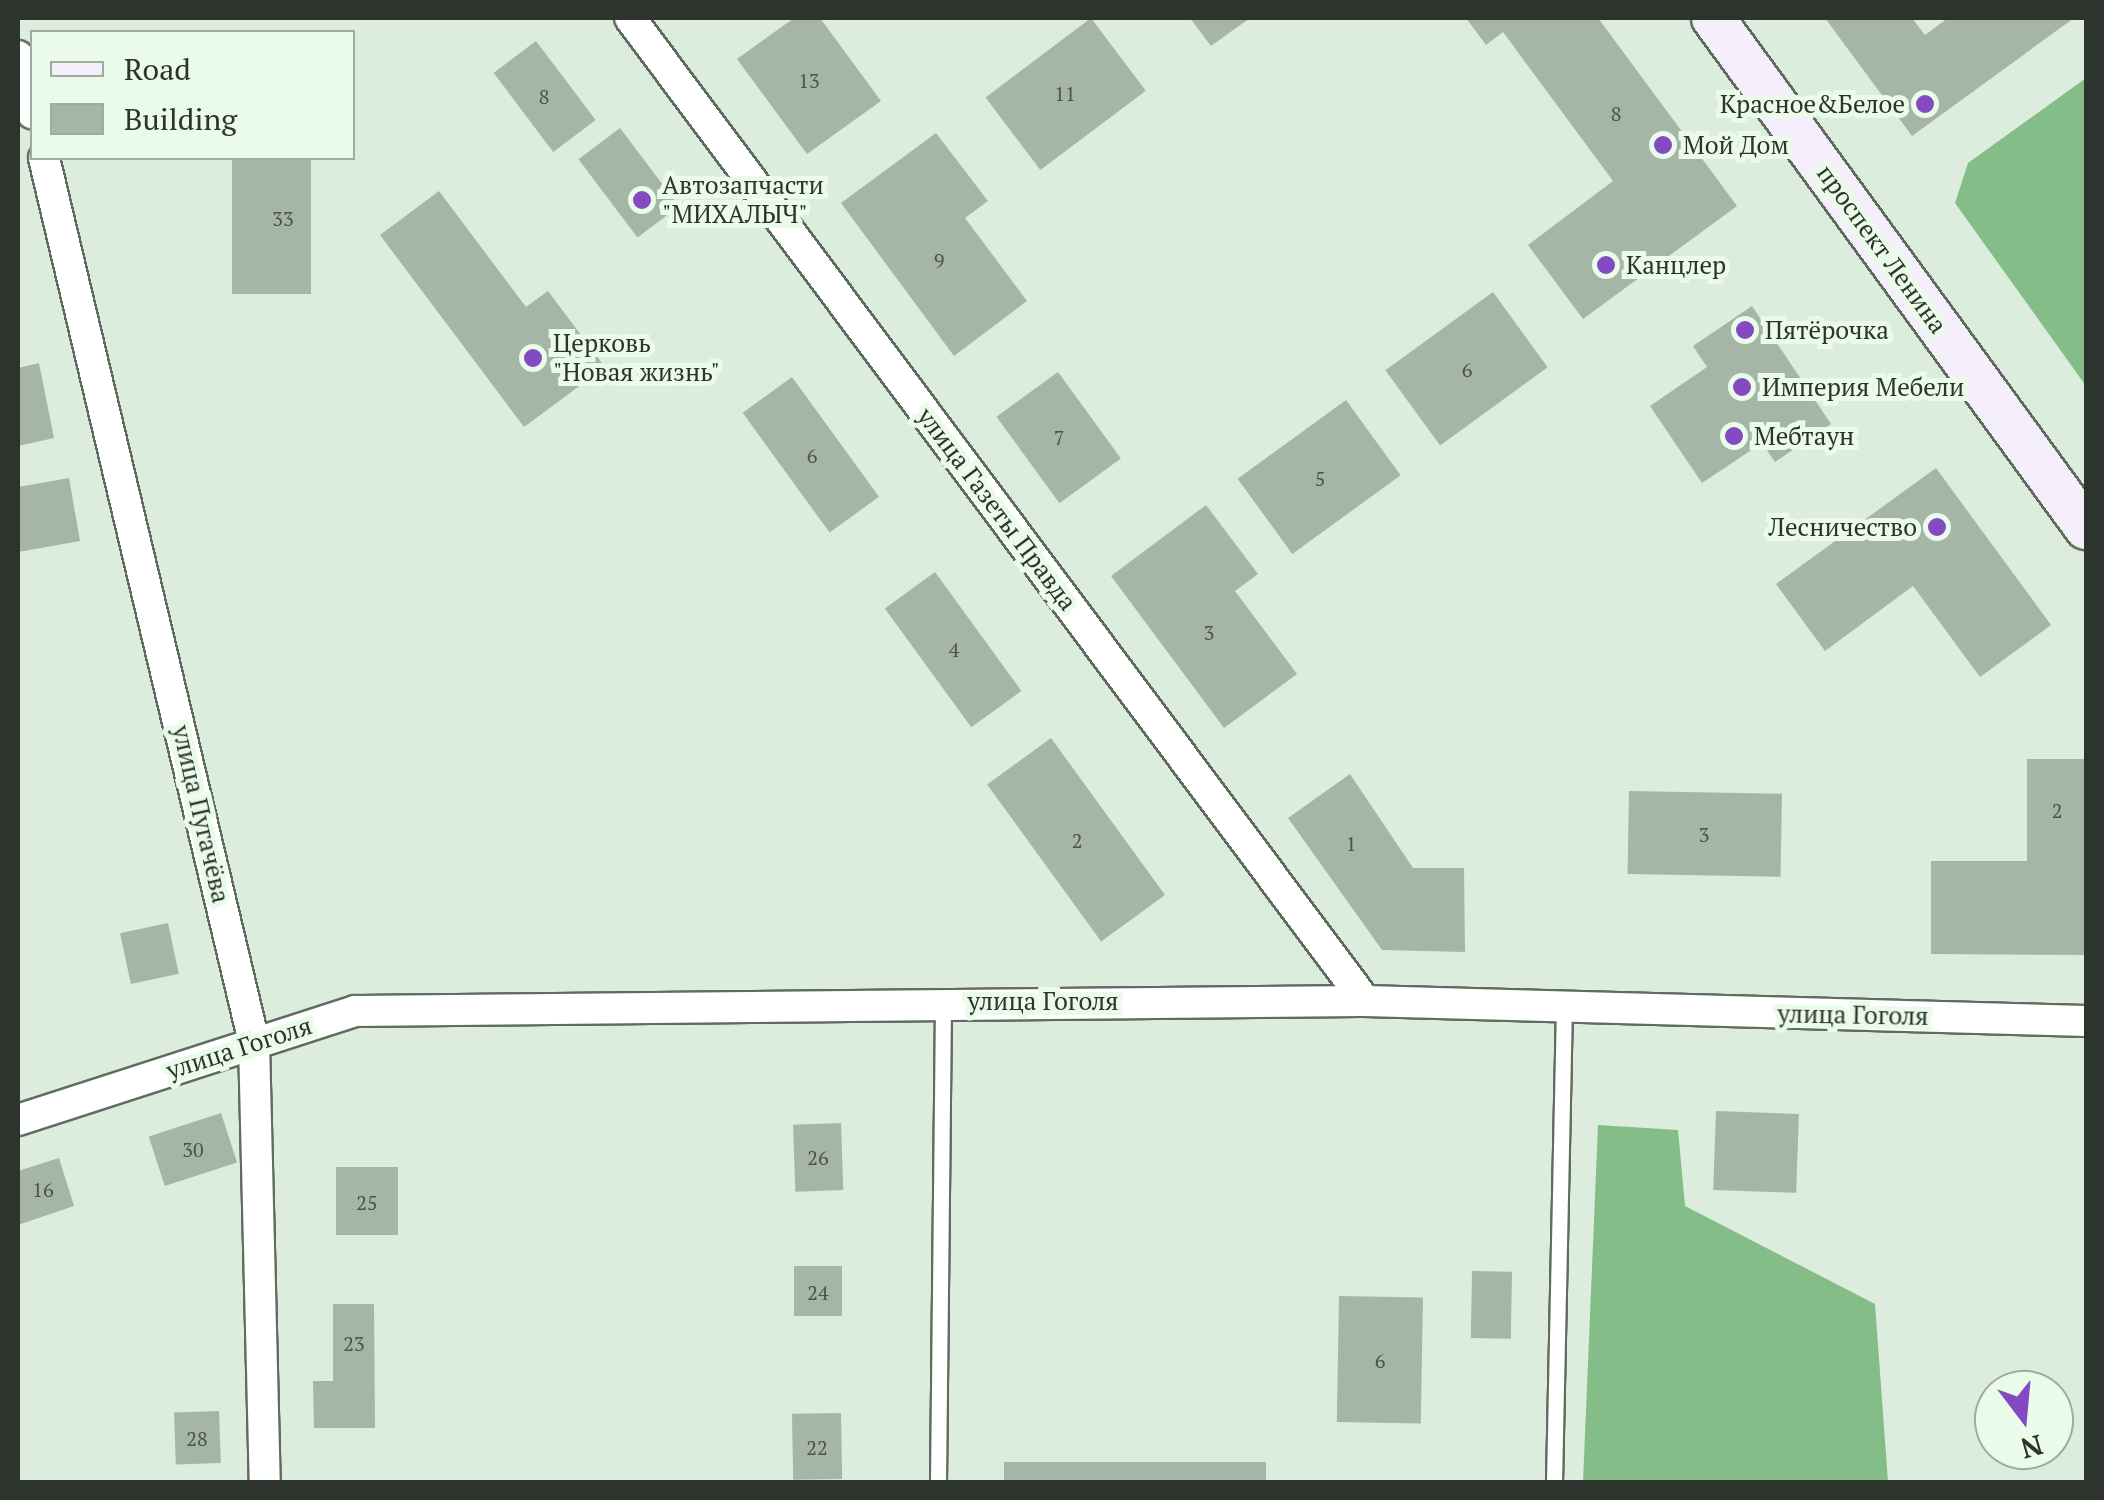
<!DOCTYPE html>
<html>
<head>
<meta charset="utf-8">
<style>
	body { margin:0 }
	#map { position:relative; width:2104px; height:1500px; overflow:hidden; background:#ddeddd; font-family:"PT Serif",serif }
	div>[style] { position:absolute }
	.forest>* { inset:0; background:#84bd87 }
	.building>* { inset:0; background:#a6b6a6; transform-origin:0 0 }
	.roads { filter:drop-shadow(2px 0 #5f6d5f) drop-shadow(-2px 0 #5f6d5f) drop-shadow(0 2px #5f6d5f) drop-shadow(0 -2px #5f6d5f) }
	.service>* { height:15px; margin:-7.5px; padding:0 7.5px; transform-origin:7.5px; border-radius:7.5px; background:#fff }
	.minor>* { height:30px; margin:-15px; padding:0 15px; transform-origin:15px; border-radius:15px; background:#fff }
	.secondary>* { height:42px; margin:-21px; padding:0 21px; transform-origin:21px; border-radius:21px; background:#f4effb }
	.dots>* { width:28px; height:28px; translate:-50% -50%; box-sizing:border-box; border:5px solid #eafbea; border-radius:50% }
	span { translate:-50% -50%; white-space:nowrap; text-align:center; line-height:1.15; -webkit-text-stroke:10px #eafbea; paint-order:stroke }
	.number-label { font-size:20px; color:#4b544b }
	.number-label span { -webkit-text-stroke-width:0 }
	.poi-label { font-size:25px; color:#2d332d }
	.right { translate:-100% -50%; text-align:right }
	.left { translate:0 -50%; text-align:left }
	.street-label { font-size:25px; color:#2d332d }
	.frame { position:absolute; inset:0; border:20px solid #2d332d; pointer-events:none }
	.legend { position:absolute; left:30px; top:30px; width:325px; height:130px; box-sizing:border-box; background:#eafbea; border:2px solid #9eab9e; margin:0; padding:12px 18px; list-style:none; font-size:30px; color:#2d332d }
	.legend li { display:flex; align-items:center; gap:20px; height:50px }
	.legend b { width:50px; border:2px solid #9eab9e }
	.north { position:absolute; left:1974px; top:1370px; width:100px; height:100px; box-sizing:border-box; background:#eafbea; border:2px solid #9eab9e; border-radius:50%; rotate:164deg; font-size:28px; font-weight:700; line-height:40px; text-align:center; color:#2d332d }
	.north::after { content:''; display:block; margin:auto; width:35px; height:45px; background:#834ac1; clip-path:polygon(50% 0,100% 100%,50% 72%,0 100%) }
</style>
</head>
<body>
<div id="map">
	<div class="forest">
		<div style="clip-path:polygon(2086px 78px,2086px 386px,1955px 203px,1968px 163px)"></div>
		<div style="clip-path:polygon(1598px 1125px,1678px 1130px,1685px 1206px,1875px 1304px,1888px 1482px,1583px 1482px)"></div>
	</div>
	<div class="building">
		<div style="clip-path:polygon(794px 18px,820px 18px,881px 101px,807px 154px,737px 59px)"></div>
		<div style="left:1091px;top:18px;width:91px;height:132px;rotate:53deg"></div>
		<div style="clip-path:polygon(1190px 18px,1250px 18px,1211px 46px)"></div>
		<div style="clip-path:polygon(1466px 18px,1598px 18px,1737px 206px,1583px 319px,1528px 245px,1613px 181px,1503px 32px,1486px 45px)"></div>
		<div style="clip-path:polygon(1825px 18px,1912px 18px,1925px 35px,1948px 18px,2074px 18px,1912px 136px)"></div>
		<div style="left:536px;top:41px;width:99px;height:53px;rotate:53deg"></div>
		<div style="left:620px;top:128px;width:98px;height:52px;rotate:53deg"></div>
		<div style="clip-path:polygon(936px 133px,988px 201px,965px 218px,1027px 301px,954px 356px,841px 203px)"></div>
		<div style="left:232px;top:158px;width:79px;height:136px"></div>
		<div style="clip-path:polygon(439px 191px,526px 307px,548px 291px,605px 367px,524px 427px,380px 235px)"></div>
		<div style="left:1493px;top:292px;width:93px;height:133px;rotate:54deg"></div>
		<div style="clip-path:polygon(1752px 306px,1831px 424px,1775px 462px,1762px 443px,1702px 483px,1650px 406px,1707px 367px,1693px 346px)"></div>
		<div style="clip-path:polygon(39px 363px,54px 438px,18px 446px,18px 368px)"></div>
		<div style="left:1058px;top:372px;width:107px;height:76px;rotate:54deg"></div>
		<div style="left:792px;top:377px;width:148px;height:61px;rotate:54deg"></div>
		<div style="left:1346px;top:400px;width:93px;height:134px;rotate:54deg"></div>
		<div style="clip-path:polygon(1936px 468px,2051px 625px,1980px 677px,1913px 586px,1825px 651px,1776px 584px)"></div>
		<div style="clip-path:polygon(69px 478px,80px 541px,18px 552px,18px 487px)"></div>
		<div style="clip-path:polygon(1206px 505px,1258px 574px,1235px 591px,1297px 674px,1224px 728px,1111px 576px)"></div>
		<div style="left:935px;top:572px;width:147px;height:62px;rotate:54deg"></div>
		<div style="left:1051px;top:738px;width:194px;height:79px;rotate:54deg"></div>
		<div style="clip-path:polygon(2027px 759px,2086px 759px,2086px 955px,1931px 954px,1931px 861px,2027px 861px)"></div>
		<div style="clip-path:polygon(1350px 774px,1413px 868px,1464px 868px,1465px 952px,1382px 950px,1288px 818px)"></div>
		<div style="left:1629px;top:791px;width:153px;height:83px;rotate:1deg"></div>
		<div style="left:168px;top:923px;width:52px;height:49px;rotate:78deg"></div>
		<div style="left:1716px;top:1111px;width:83px;height:79px;rotate:2deg"></div>
		<div style="left:221px;top:1113px;width:52px;height:76px;rotate:72deg"></div>
		<div style="left:841px;top:1123px;width:67px;height:48px;rotate:88deg"></div>
		<div style="clip-path:polygon(59px 1158px,74px 1206px,18px 1225px,18px 1171px)"></div>
		<div style="left:398px;top:1167px;width:68px;height:62px;rotate:90deg"></div>
		<div style="left:842px;top:1266px;width:50px;height:48px;rotate:90deg"></div>
		<div style="left:1472px;top:1271px;width:40px;height:67px;rotate:1deg"></div>
		<div style="left:1339px;top:1296px;width:84px;height:126px;rotate:1deg"></div>
		<div style="clip-path:polygon(333px 1304px,374px 1304px,375px 1428px,314px 1428px,313px 1381px,333px 1381px)"></div>
		<div style="left:219px;top:1411px;width:52px;height:45px;rotate:88deg"></div>
		<div style="left:841px;top:1413px;width:66px;height:49px;rotate:89deg"></div>
		<div style="left:1004px;top:1462px;width:262px;height:20px"></div>
	</div>
	<div class="roads">
		<div class="service">
			<div style="left:938px;top:1482px;width:480px;rotate:-89.4deg"></div>
			<div style="left:1554px;top:1482px;width:474px;rotate:-88.8deg"></div>
		</div>
		<div class="minor">
			<div style="left:630px;top:18px;width:1227px;rotate:53.21deg"></div>
			<div style="left:18px;top:56px;width:59px;rotate:76.2deg"></div>
			<div style="left:44px;top:158px;width:909px;rotate:76.64deg"></div>
			<div style="left:254px;top:1042px;width:440px;rotate:88.6deg"></div>
			<div style="left:18px;top:1120px;width:354px;rotate:-17.9deg"></div>
			<div style="left:355px;top:1011px;width:1010px;rotate:-0.57deg"></div>
			<div style="left:1365px;top:1001px;width:721px;rotate:1.59deg"></div>
		</div>
		<div class="secondary">
			<div style="left:1713px;top:18px;width:632px;rotate:53.82deg"></div>
		</div>
	</div>
	<div class="dots">
		<div style="left:1925px;top:104px;background:#834ac1"></div>
		<div style="left:1663px;top:145px;background:#834ac1"></div>
		<div style="left:642px;top:200px;background:#834ac1"></div>
		<div style="left:1606px;top:265px;background:#834ac1"></div>
		<div style="left:1745px;top:330px;background:#834ac1"></div>
		<div style="left:533px;top:358px;background:#834ac1"></div>
		<div style="left:1742px;top:387px;background:#834ac1"></div>
		<div style="left:1734px;top:436px;background:#834ac1"></div>
		<div style="left:1937px;top:527px;background:#834ac1"></div>
	</div>
	<div class="number-label">
		<span style="left:809px;top:80px">13</span>
		<span style="left:1065px;top:93px">11</span>
		<span style="left:544px;top:96px">8</span>
		<span style="left:1616px;top:113px">8</span>
		<span style="left:283px;top:218px">33</span>
		<span style="left:939px;top:260px">9</span>
		<span style="left:1467px;top:369px">6</span>
		<span style="left:1059px;top:437px">7</span>
		<span style="left:812px;top:455px">6</span>
		<span style="left:1320px;top:478px">5</span>
		<span style="left:1209px;top:632px">3</span>
		<span style="left:954px;top:649px">4</span>
		<span style="left:2057px;top:810px">2</span>
		<span style="left:1704px;top:834px">3</span>
		<span style="left:1077px;top:840px">2</span>
		<span style="left:1351px;top:843px">1</span>
		<span style="left:193px;top:1149px">30</span>
		<span style="left:818px;top:1157px">26</span>
		<span style="left:43px;top:1189px">16</span>
		<span style="left:367px;top:1202px">25</span>
		<span style="left:818px;top:1292px">24</span>
		<span style="left:354px;top:1343px">23</span>
		<span style="left:1380px;top:1360px">6</span>
		<span style="left:197px;top:1438px">28</span>
		<span style="left:817px;top:1447px">22</span>
	</div>
	<div class="poi-label">
		<span class="right" style="left:1905px;top:104px">Красное&amp;Белое</span>
		<span class="left" style="left:1683px;top:145px">Мой Дом</span>
		<span class="left" style="left:662px;top:200px">Автозапчасти<br>"МИХАЛЫЧ"</span>
		<span class="left" style="left:1626px;top:265px">Канцлер</span>
		<span class="left" style="left:1765px;top:330px">Пятёрочка</span>
		<span class="left" style="left:553px;top:358px">Церковь<br>"Новая жизнь"</span>
		<span class="left" style="left:1762px;top:387px">Империя Мебели</span>
		<span class="left" style="left:1754px;top:436px">Мебтаун</span>
		<span class="right" style="left:1917px;top:527px">Лесничество</span>
	</div>
	<div class="street-label">
		<span style="left:1882px;top:249px;rotate:54deg">проспект Ленина</span>
		<span style="left:997px;top:509px;rotate:53deg">улица Газеты Правда</span>
		<span style="left:201px;top:814px;rotate:77deg">улица Пугачёва</span>
		<span style="left:1043px;top:1001px">улица Гоголя</span>
		<span style="left:1853px;top:1015px;rotate:1deg">улица Гоголя</span>
		<span style="left:239px;top:1048px;rotate:-18deg">улица Гоголя</span>
	</div>
	<div class="frame"></div>
	<ul class="legend">
	<li><b style="height:12px;background:#f4effb"></b>Road</li>
	<li><b style="height:28px;background:#a6b6a6"></b>Building</li>
	</ul>
	<div class="north">N</div>
</div>
</body>
</html>
